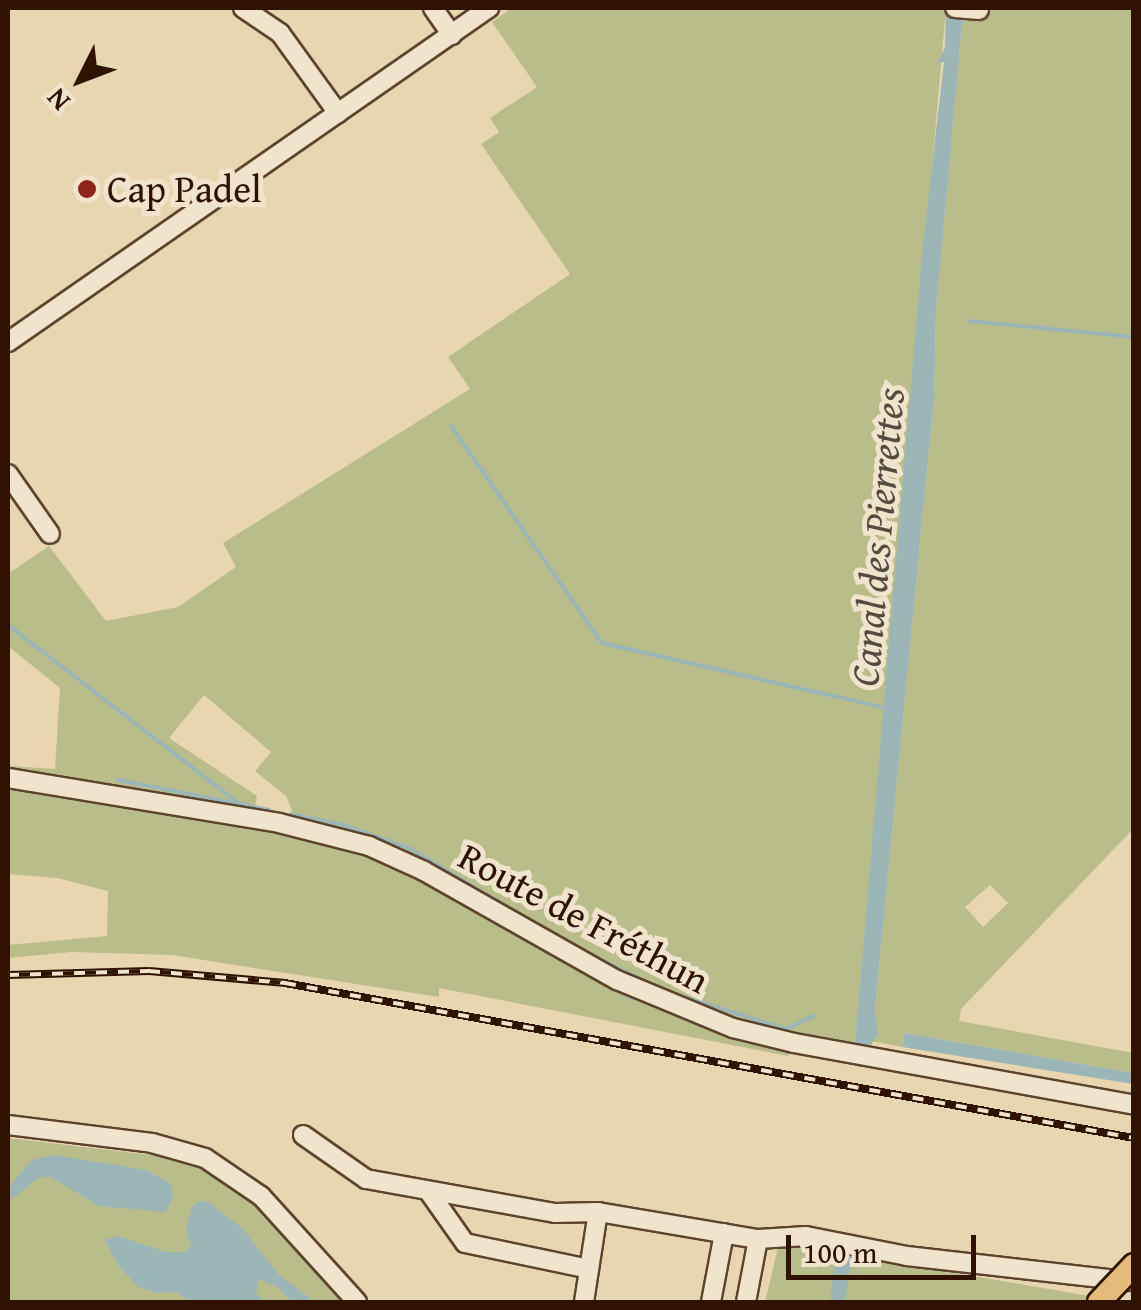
<!DOCTYPE html>
<html>
<head>
<meta charset="utf-8">
<style>
	body { margin:0 }
	#map { position:relative; width:1141px; height:1310px; overflow:hidden; background:#e8d6b1; font-family:"Gentium Book Plus",serif }
	div>[style] { position:absolute }
	.green>* { inset:0; background:#b9bd89 }
	.water>* { inset:0; background:#9cb6b8 }
	.stream>* { height:4px; margin:-2px; padding:0 2px; transform-origin:2px; border-radius:2px; background:#9cb6b8 }
	.roads { filter:drop-shadow(2px 0 #5d442c) drop-shadow(-2px 0 #5d442c) drop-shadow(0 2px #5d442c) drop-shadow(0 -2px #5d442c) }
	.minor>* { height:18px; margin:-9px; padding:0 9px; transform-origin:9px; border-radius:9px; background:#f0e4cc }
	.rail>* { height:8px; margin-top:-4px; transform-origin:0; background:repeating-linear-gradient(90deg,#f0e4cc 0 11px,#2f1300 0 22px); box-sizing:border-box; border-block:2px solid #2f1300 }
	.bridges { filter:drop-shadow(2px 0 #2f1300) drop-shadow(-2px 0 #2f1300) drop-shadow(0 2px #2f1300) drop-shadow(0 -2px #2f1300) }
	.major-bridge>* { height:22px; margin:-11px; padding:0 11px; transform-origin:11px; border-radius:11px; background:#e4bb78 }
	.dots>* { width:28px; height:28px; translate:-50% -50%; box-sizing:border-box; border:5px solid #f0e4cc; border-radius:50% }
	span { translate:-50% -50%; white-space:nowrap; text-align:center; line-height:1.15; -webkit-text-stroke:10px #f0e4cc; paint-order:stroke }
	.poi-label { font-size:38px; color:#2f1300 }
	.left { translate:0 -50%; text-align:left }
	.street-label { font-size:38px; color:#2f1300 }
	.water-label { font-size:40px; color:#554c40; font-style:italic }
	.frame { position:absolute; inset:0; border:10px solid #2f1300; pointer-events:none }
	.north { position:absolute; left:30px; top:30px; width:100px; height:100px; -webkit-text-stroke:8px #f0e4cc; paint-order:stroke; rotate:228deg; font-size:28px; font-weight:700; line-height:40px; text-align:center; color:#2f1300 }
	.north::after { content:''; display:block; margin:auto; width:35px; height:45px; background:#2f1300; clip-path:polygon(50% 0,100% 100%,50% 72%,0 100%) }
	.scale { position:absolute; left:786px; top:1235px; width:190px; height:45px; box-sizing:border-box; border:5px solid #2f1300; border-top:0; padding-left:12px; font-size:30px; line-height:35px; white-space:nowrap; color:#2f1300; -webkit-text-stroke:8px #f0e4cc; paint-order:stroke }
</style>
</head>
<body>
<div id="map">
	<div class="green">
		<div style="clip-path:polygon(evenodd,512px 8px,946px 8px,855px 1043px,793px 1038px,788px 1056px,439px 988px,439px 997px,172px 955px,72px 952px,8px 958px,8px 945px,107px 936px,108px 891px,57px 878px,8px 874px,8px 766px,55px 769px,60px 688px,8px 646px,8px 574px,49px 546px,106px 621px,178px 607px,236px 567px,223px 543px,470px 389px,448px 357px,570px 274px,481px 144px,499px 132px,490px 118px,537px 87px,492px 22px,512px 8px,204px 695px,271px 752px,255px 771px,286px 796px,296px 820px,254px 811px,257px 796px,169px 738px,204px 695px)"></div>
		<div style="clip-path:polygon(evenodd,967px 8px,1133px 8px,1133px 829px,961px 1009px,959px 1021px,1133px 1053px,1133px 1073px,905px 1033px,902px 1047px,872px 1041px,877px 1036px,875px 1009px,934px 398px,936px 312px,962px 25px,967px 8px,990px 885px,1008px 903px,983px 927px,965px 907px,990px 885px)"></div>
		<div style="clip-path:polygon(8px 1138px,185px 1159px,210px 1171px,262px 1211px,346px 1302px,8px 1302px)"></div>
		<div style="clip-path:polygon(779px 1243px,1090px 1296px,1085px 1302px,765px 1302px)"></div>
	</div>
	<div class="water">
		<div style="clip-path:polygon(946px 8px,967px 8px,967px 16px,962px 25px,936px 312px,934px 398px,875px 1009px,878px 1034px,871px 1045px,855px 1043px,923px 244px,944px 62px,937px 63px,945px 48px)"></div>
		<div style="clip-path:polygon(905px 1033px,1133px 1073px,1133px 1084px,902px 1047px)"></div>
		<div style="clip-path:polygon(54px 1155px,146px 1170px,171px 1184px,173px 1198px,165px 1212px,99px 1206px,50px 1177px,40px 1177px,8px 1202px,8px 1188px,32px 1160px)"></div>
		<div style="clip-path:polygon(207px 1201px,243px 1229px,279px 1275px,315px 1302px,291px 1302px,279px 1288px,259px 1279px,256px 1293px,265px 1302px,191px 1302px,176px 1292px,157px 1293px,138px 1287px,117px 1264px,105px 1240px,118px 1236px,166px 1252px,183px 1252px,191px 1247px,186px 1231px,191px 1209px,197px 1202px)"></div>
		<div style="clip-path:polygon(835px 1254px,852px 1255px,845px 1302px,830px 1302px)"></div>
	</div>
	<div class="stream">
		<div style="left:970px;top:321px;width:165px;rotate:5.6deg"></div>
		<div style="left:451px;top:426px;width:264px;rotate:55.2deg"></div>
		<div style="left:602px;top:643px;width:296px;rotate:12.9deg"></div>
		<div style="left:8px;top:625px;width:294px;rotate:37.7deg"></div>
		<div style="left:118px;top:780px;width:154px;rotate:11.2deg"></div>
		<div style="left:291px;top:814px;width:53px;rotate:11.9deg"></div>
		<div style="left:343px;top:825px;width:72px;rotate:19.4deg"></div>
		<div style="left:411px;top:849px;width:119px;rotate:31.3deg"></div>
		<div style="left:450px;top:896px;width:209px;rotate:29.3deg"></div>
		<div style="left:591px;top:955px;width:70px;rotate:26.2deg"></div>
		<div style="left:668px;top:992px;width:124px;rotate:17.4deg"></div>
		<div style="left:786px;top:1029px;width:31px;rotate:-25deg"></div>
	</div>
	<div class="roads">
		<div class="minor">
			<div style="left:243px;top:8px;width:45px;rotate:34deg"></div>
			<div style="left:280px;top:33px;width:99px;rotate:54.1deg"></div>
			<div style="left:433px;top:8px;width:33px;rotate:55deg"></div>
			<div style="left:955px;top:8px;width:24px;rotate:5deg"></div>
			<div style="left:8px;top:342px;width:586px;rotate:-34.78deg"></div>
			<div style="left:8px;top:474px;width:73px;rotate:55deg"></div>
			<div style="left:8px;top:778px;width:275px;rotate:9.4deg"></div>
			<div style="left:279px;top:823px;width:93px;rotate:14.3deg"></div>
			<div style="left:369px;top:846px;width:60px;rotate:24.4deg"></div>
			<div style="left:424px;top:871px;width:222px;rotate:29.5deg"></div>
			<div style="left:617px;top:980px;width:126px;rotate:22.5deg"></div>
			<div style="left:733px;top:1028px;width:63px;rotate:13.8deg"></div>
			<div style="left:794px;top:1043px;width:346px;rotate:10.3deg"></div>
			<div style="left:8px;top:1125px;width:145px;rotate:7.1deg"></div>
			<div style="left:152px;top:1143px;width:55px;rotate:15.8deg"></div>
			<div style="left:205px;top:1158px;width:68px;rotate:34.2deg"></div>
			<div style="left:261px;top:1196px;width:143px;rotate:47.8deg"></div>
			<div style="left:303px;top:1135px;width:77px;rotate:34.9deg"></div>
			<div style="left:366px;top:1179px;width:192px;rotate:10.2deg"></div>
			<div style="left:555px;top:1213px;width:43px;rotate:-1.3deg"></div>
			<div style="left:598px;top:1212px;width:162px;rotate:9.6deg"></div>
			<div style="left:429px;top:1192px;width:62px;rotate:54.8deg"></div>
			<div style="left:465px;top:1243px;width:127px;rotate:11.8deg"></div>
			<div style="left:584px;top:1302px;width:91px;rotate:-81.2deg"></div>
			<div style="left:711px;top:1302px;width:70px;rotate:-79.3deg"></div>
			<div style="left:746px;top:1302px;width:64px;rotate:-79.2deg"></div>
			<div style="left:758px;top:1239px;width:48px;rotate:-3.6deg"></div>
			<div style="left:806px;top:1236px;width:103px;rotate:11.2deg"></div>
			<div style="left:907px;top:1256px;width:222px;rotate:6.5deg"></div>
		</div>
	</div>
	<div class="rail">
		<div style="left:8px;top:975px;width:141px;rotate:-1.6deg"></div>
		<div style="left:149px;top:971px;width:137px;rotate:5deg"></div>
		<div style="left:285px;top:983px;width:863px;rotate:10.35deg"></div>
	</div>
	<div class="bridges">
		<div class="major-bridge">
			<div style="left:1099px;top:1302px;width:51px;rotate:-46.6deg"></div>
		</div>
	</div>
	<div class="dots">
		<div style="left:87px;top:189px;background:#8f2418"></div>
	</div>
	<div class="poi-label">
		<span class="left" style="left:107px;top:189px">Cap Padel</span>
	</div>
	<div class="street-label">
		<span style="left:584px;top:918px;rotate:28deg">Route de Fréthun</span>
	</div>
	<div class="water-label">
		<span style="left:877px;top:537px;rotate:-85deg">Canal des Pierrettes</span>
	</div>
	<div class="frame"></div>
	<div class="north">N</div>
	<div class="scale">100 m</div>
</div>
</body>
</html>
